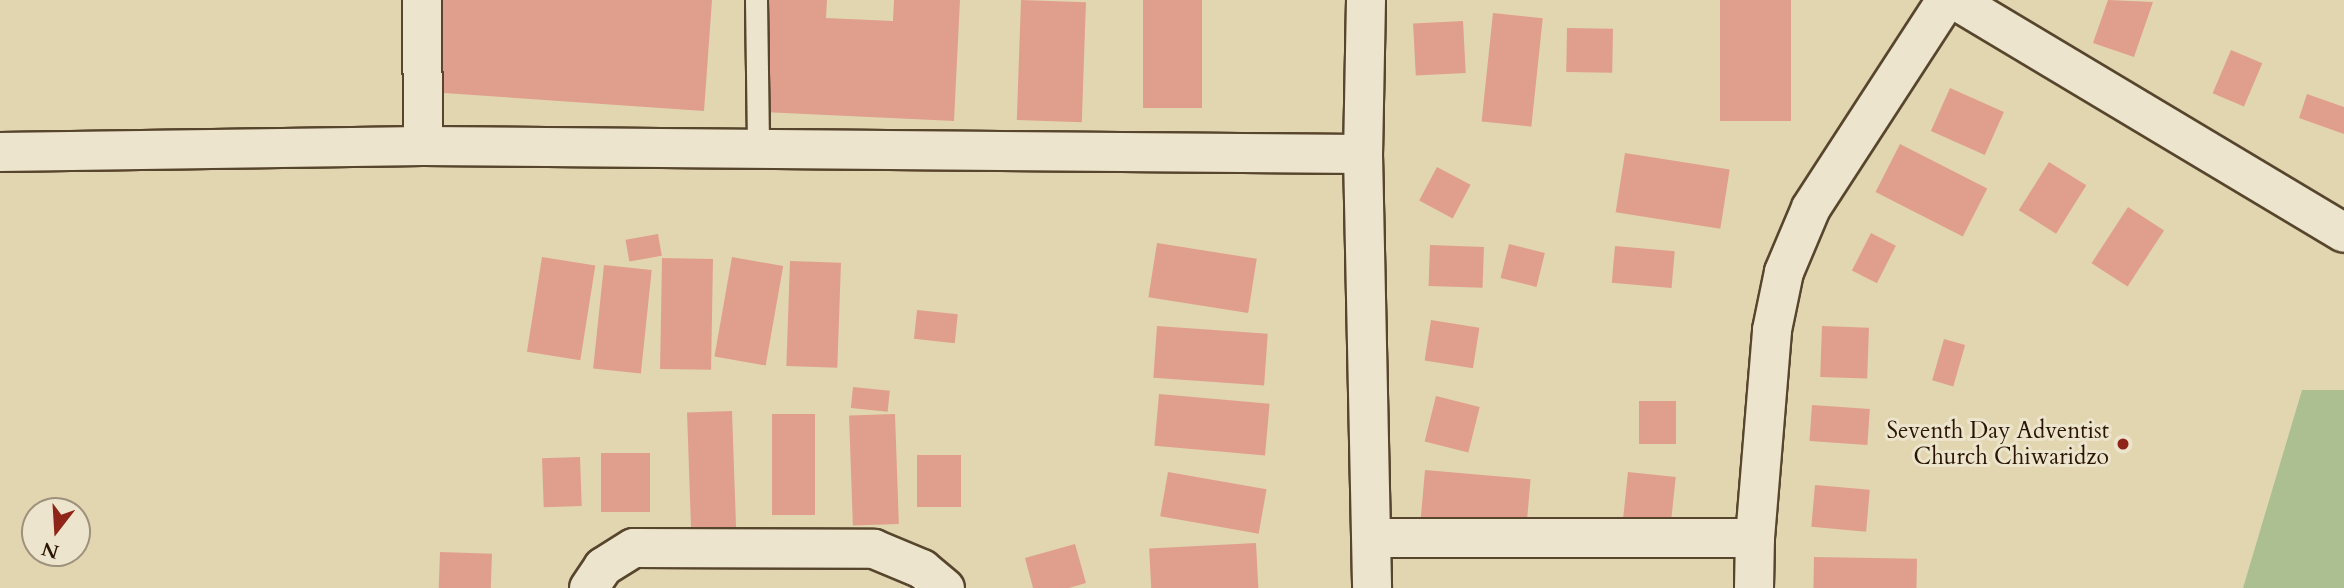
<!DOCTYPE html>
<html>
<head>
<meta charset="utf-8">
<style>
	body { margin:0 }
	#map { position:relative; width:2344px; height:588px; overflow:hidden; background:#e2d6b1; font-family:Cardo,serif }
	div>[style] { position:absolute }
	.green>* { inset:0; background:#acbf91 }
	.building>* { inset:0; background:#e09f8c; transform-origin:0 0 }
	.roads { filter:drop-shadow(2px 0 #57452d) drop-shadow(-2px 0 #57452d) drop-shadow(0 2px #57452d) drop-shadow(0 -2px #57452d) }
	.service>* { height:21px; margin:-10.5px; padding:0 10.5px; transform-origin:10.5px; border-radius:10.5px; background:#ece4cc }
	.minor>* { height:38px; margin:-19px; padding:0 19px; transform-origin:19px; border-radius:19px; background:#ece4cc }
	.tertiary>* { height:38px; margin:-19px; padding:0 19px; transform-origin:19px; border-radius:19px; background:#ece4cc }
	.dots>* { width:19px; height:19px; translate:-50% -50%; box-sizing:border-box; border:4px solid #ece4cc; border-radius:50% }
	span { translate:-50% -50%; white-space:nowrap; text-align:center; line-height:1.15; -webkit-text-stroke:6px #ece4cc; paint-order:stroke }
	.poi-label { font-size:23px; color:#291501 }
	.right { translate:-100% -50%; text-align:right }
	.north { position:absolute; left:21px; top:497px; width:70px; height:70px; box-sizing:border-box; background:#ece4cc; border:2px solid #9e917b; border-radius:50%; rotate:197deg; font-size:19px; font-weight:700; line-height:28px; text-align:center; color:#291501 }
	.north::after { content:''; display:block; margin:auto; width:24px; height:32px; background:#8f2418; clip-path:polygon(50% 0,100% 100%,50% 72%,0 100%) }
</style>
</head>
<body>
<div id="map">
	<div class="green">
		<div style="clip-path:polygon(2302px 390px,2344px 390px,2344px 588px,2243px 588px)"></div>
	</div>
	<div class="building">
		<div style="clip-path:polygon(435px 0,712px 0,704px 111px,429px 92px)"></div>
		<div style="clip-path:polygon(768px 0,827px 0,826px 18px,893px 21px,894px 0,960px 0,954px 121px,763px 112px)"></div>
		<div style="left:1021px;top:0;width:65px;height:120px;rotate:2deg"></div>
		<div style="left:1143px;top:0;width:59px;height:108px"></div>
		<div style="left:1720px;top:0;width:71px;height:121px"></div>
		<div style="clip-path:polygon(2108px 0,2153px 2px,2134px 57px,2093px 43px)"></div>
		<div style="left:1493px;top:13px;width:50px;height:109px;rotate:6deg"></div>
		<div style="left:1463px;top:21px;width:52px;height:50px;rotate:87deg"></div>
		<div style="left:1567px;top:28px;width:46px;height:44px;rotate:1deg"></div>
		<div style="left:2231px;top:50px;width:34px;height:47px;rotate:23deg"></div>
		<div style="left:1950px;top:88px;width:59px;height:47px;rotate:24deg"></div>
		<div style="clip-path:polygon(2307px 94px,2344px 107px,2344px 134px,2299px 118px)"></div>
		<div style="left:1900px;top:144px;width:98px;height:54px;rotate:27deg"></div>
		<div style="left:1625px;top:153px;width:106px;height:60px;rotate:9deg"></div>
		<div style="left:2049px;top:162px;width:44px;height:57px;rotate:32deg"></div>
		<div style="left:1437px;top:167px;width:38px;height:38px;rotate:28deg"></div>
		<div style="left:2128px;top:207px;width:43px;height:67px;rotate:33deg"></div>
		<div style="left:1871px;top:233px;width:28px;height:42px;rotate:27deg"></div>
		<div style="left:658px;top:234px;width:22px;height:33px;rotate:80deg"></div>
		<div style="left:1157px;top:243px;width:101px;height:55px;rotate:9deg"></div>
		<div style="left:1509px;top:244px;width:37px;height:35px;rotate:14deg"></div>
		<div style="left:1430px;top:245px;width:54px;height:41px;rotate:2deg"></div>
		<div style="left:1615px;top:246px;width:60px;height:37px;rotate:5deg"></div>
		<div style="left:542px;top:257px;width:54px;height:96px;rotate:9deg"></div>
		<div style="left:732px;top:257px;width:52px;height:101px;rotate:10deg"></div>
		<div style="left:662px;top:258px;width:51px;height:111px;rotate:1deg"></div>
		<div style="left:790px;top:261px;width:51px;height:105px;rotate:2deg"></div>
		<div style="left:604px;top:265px;width:48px;height:104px;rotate:6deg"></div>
		<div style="left:917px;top:310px;width:41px;height:29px;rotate:6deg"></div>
		<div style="left:1431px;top:320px;width:49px;height:41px;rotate:9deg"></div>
		<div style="left:1157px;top:326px;width:111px;height:52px;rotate:4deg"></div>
		<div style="left:1822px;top:326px;width:47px;height:51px;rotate:2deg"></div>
		<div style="left:1944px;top:339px;width:22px;height:43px;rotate:16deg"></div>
		<div style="left:853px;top:387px;width:37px;height:21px;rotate:6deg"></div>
		<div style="left:1159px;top:394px;width:111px;height:52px;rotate:5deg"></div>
		<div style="left:1436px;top:396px;width:45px;height:47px;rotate:14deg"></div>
		<div style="left:1639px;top:401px;width:37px;height:43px"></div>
		<div style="left:1812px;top:405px;width:58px;height:36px;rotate:4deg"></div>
		<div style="left:732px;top:411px;width:121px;height:45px;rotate:88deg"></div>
		<div style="left:772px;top:414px;width:43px;height:101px"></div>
		<div style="left:895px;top:414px;width:110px;height:46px;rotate:88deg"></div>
		<div style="left:601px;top:453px;width:49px;height:59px"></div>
		<div style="left:917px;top:455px;width:44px;height:52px"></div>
		<div style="left:580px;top:457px;width:49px;height:38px;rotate:88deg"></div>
		<div style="left:1425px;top:470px;width:106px;height:54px;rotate:5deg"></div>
		<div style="left:1168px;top:472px;width:100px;height:45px;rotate:10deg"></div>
		<div style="left:1628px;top:472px;width:48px;height:54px;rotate:6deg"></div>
		<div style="left:1815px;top:485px;width:55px;height:42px;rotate:5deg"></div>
		<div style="left:1256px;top:543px;width:45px;height:107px;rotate:87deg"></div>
		<div style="clip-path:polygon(1075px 544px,1086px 583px,1069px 588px,1033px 588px,1025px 558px)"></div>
		<div style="left:440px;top:552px;width:52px;height:36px;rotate:2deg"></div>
		<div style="left:1814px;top:557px;width:103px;height:31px;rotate:1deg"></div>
	</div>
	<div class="roads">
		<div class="service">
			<div style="left:756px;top:0;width:149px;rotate:89.2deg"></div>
		</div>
		<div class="minor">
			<div style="left:422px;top:0;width:146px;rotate:89.6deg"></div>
			<div style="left:1955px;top:0;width:453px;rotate:30.9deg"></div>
			<div style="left:0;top:152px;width:423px;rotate:-0.8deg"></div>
			<div style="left:423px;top:146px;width:940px;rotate:0.49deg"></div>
			<div style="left:1372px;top:538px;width:383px"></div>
			<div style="left:589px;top:588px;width:25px;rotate:-56deg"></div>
			<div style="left:603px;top:567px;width:36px;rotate:-32deg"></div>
			<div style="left:634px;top:548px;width:240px;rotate:0.2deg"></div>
			<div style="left:874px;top:549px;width:52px;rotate:22.6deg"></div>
			<div style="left:922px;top:569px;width:30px;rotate:40deg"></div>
			<div style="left:1754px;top:588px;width:50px;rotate:-88.9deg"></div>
			<div style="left:1755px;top:538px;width:209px;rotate:-85.3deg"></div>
			<div style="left:1772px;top:330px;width:59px;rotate:-78.3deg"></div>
			<div style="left:1784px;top:272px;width:69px;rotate:-67.1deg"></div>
			<div style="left:1811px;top:208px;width:248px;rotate:-57deg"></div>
		</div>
		<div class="tertiary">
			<div style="left:1366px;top:0;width:154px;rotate:91.1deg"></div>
			<div style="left:1363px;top:154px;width:434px;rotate:88.8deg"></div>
		</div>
	</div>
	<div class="dots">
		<div style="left:2123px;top:444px;background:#8f2418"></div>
	</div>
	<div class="poi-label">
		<span class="right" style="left:2109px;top:444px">Seventh Day Adventist<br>Church Chiwaridzo</span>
	</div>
	<div class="north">N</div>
</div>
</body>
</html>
